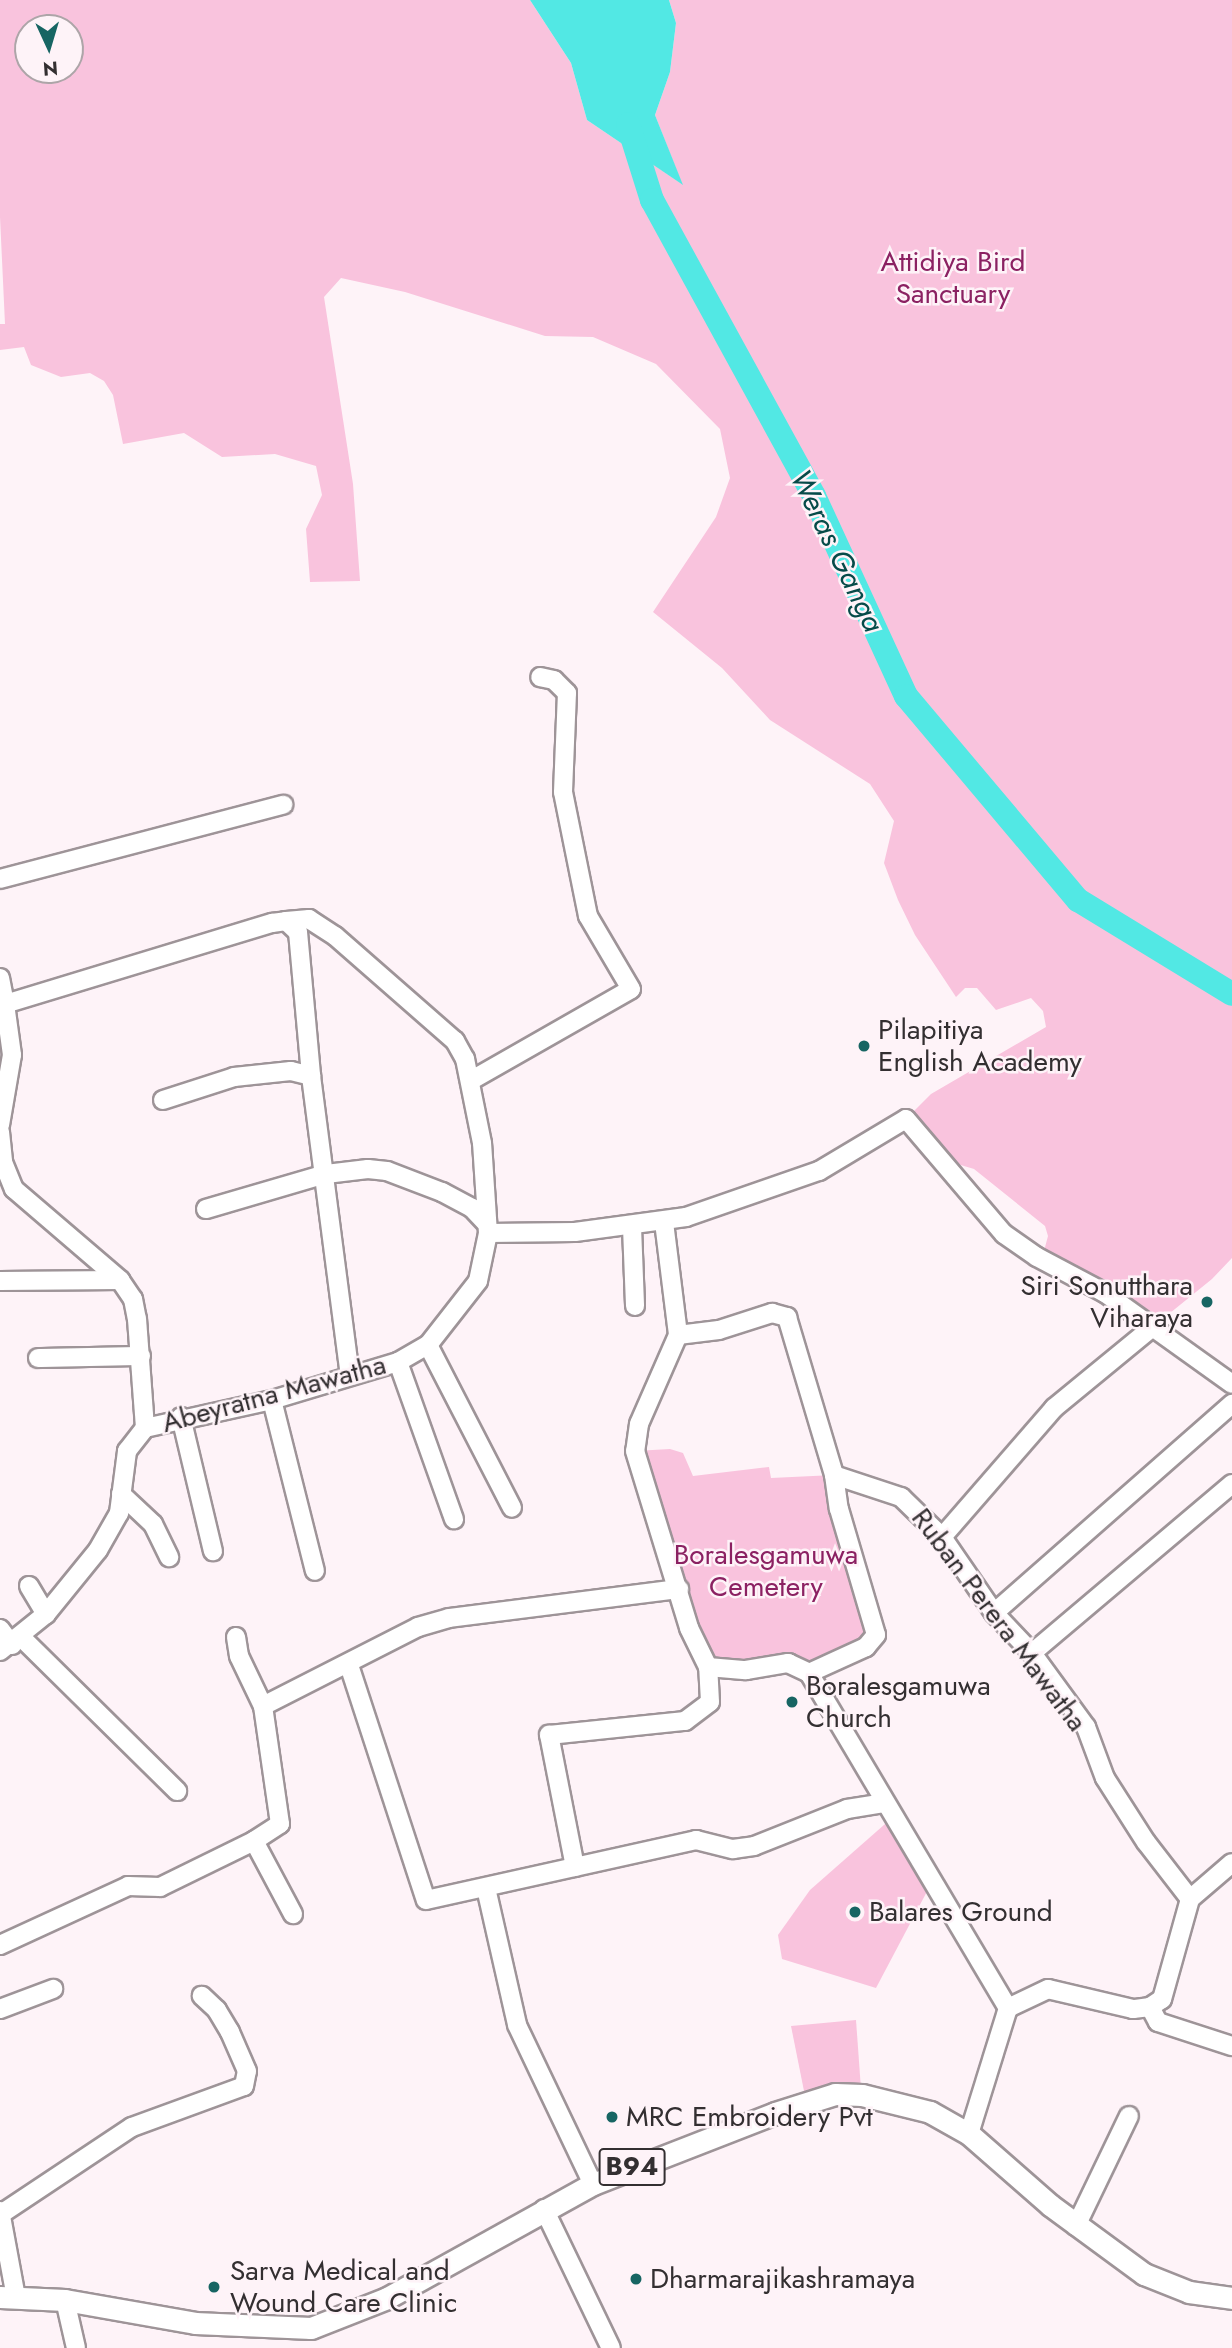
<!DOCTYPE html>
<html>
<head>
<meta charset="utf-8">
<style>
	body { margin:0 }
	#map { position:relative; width:1232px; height:2348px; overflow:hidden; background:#fef3f8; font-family:Jost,sans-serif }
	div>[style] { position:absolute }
	.green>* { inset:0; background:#f9c3dd }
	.water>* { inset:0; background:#52e8e4 }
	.river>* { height:24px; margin:-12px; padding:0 12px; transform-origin:12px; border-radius:12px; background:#52e8e4 }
	.roads { filter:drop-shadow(2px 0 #9e9498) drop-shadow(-2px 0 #9e9498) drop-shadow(0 2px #9e9498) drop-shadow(0 -2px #9e9498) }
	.minor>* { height:18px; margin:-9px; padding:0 9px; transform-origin:9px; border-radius:9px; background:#fff }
	.major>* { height:21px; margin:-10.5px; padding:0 10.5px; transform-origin:10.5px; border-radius:10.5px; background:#fff }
	.dots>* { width:19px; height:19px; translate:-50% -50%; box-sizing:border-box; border:4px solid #fef3f8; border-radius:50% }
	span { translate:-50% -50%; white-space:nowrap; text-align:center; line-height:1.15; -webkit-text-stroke:5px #fef3f8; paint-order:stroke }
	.shield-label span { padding:2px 5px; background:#fef3f8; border:2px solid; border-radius:5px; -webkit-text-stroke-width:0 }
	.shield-label { font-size:26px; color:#332f31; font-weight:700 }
	.park-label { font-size:28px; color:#8b2162 }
	.poi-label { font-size:28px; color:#332f31 }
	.left { translate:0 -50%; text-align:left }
	.right { translate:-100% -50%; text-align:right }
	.street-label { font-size:28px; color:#332f31 }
	.water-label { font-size:30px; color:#064b49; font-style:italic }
	.north { position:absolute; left:14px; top:14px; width:70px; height:70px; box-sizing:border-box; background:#fef3f8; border:2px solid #ada5a8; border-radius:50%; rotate:176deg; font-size:19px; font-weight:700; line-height:28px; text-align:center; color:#332f31 }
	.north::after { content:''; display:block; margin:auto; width:24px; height:32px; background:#176563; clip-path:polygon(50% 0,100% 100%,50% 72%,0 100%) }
</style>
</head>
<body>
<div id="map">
	<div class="green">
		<div style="clip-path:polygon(evenodd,0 0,530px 0,571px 63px,587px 120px,682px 184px,655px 115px,670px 72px,676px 23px,669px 0,1232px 0,1232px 1258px,1212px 1279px,1154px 1326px,1044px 1251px,1048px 1236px,1045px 1226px,974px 1169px,954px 1163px,906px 1119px,931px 1094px,1046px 1027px,1043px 1011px,1031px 998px,996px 1010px,977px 988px,965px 988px,956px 997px,915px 935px,898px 900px,884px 863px,894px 821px,870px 784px,770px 720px,722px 668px,653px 612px,716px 517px,730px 478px,720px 429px,656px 364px,593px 337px,545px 336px,405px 292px,341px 278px,324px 297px,353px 484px,360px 581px,310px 582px,306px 529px,322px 495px,316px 466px,275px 454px,222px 457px,184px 433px,123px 444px,113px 395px,104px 381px,90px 373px,61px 377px,31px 365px,24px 347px,0 350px,0 324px,5px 324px,0 217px,0 0,28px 28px,70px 28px,70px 70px,28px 70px,28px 28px)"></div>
		<div style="clip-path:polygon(670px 1449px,683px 1453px,693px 1476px,769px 1467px,771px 1478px,834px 1475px,876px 1635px,809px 1673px,708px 1667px,635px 1451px)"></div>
		<div style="clip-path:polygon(893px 1817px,932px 1882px,876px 1988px,782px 1959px,778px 1935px,810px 1890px)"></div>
		<div style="clip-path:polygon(856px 2020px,861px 2089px,805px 2096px,791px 2026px)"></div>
	</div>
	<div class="water">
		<div style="clip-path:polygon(530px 0,669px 0,676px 23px,670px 72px,655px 115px,683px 185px,587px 120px,571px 63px)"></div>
	</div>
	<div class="river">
		<div style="left:628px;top:124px;width:80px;rotate:72.5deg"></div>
		<div style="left:652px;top:200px;width:337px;rotate:61.3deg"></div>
		<div style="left:814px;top:496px;width:220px;rotate:65.3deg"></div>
		<div style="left:906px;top:696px;width:267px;rotate:49.9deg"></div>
		<div style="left:1078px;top:900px;width:180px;rotate:31.4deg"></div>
	</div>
	<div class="roads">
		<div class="minor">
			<div style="left:0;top:879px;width:293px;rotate:-14.7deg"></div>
			<div style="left:0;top:978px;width:26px;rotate:79deg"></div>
			<div style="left:5px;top:1004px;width:279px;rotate:-16.9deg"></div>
			<div style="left:272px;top:923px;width:14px;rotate:-8deg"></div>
			<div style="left:286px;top:921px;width:16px;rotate:43deg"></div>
			<div style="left:298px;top:932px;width:145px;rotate:84.8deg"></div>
			<div style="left:311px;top:1076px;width:302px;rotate:82.6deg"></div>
			<div style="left:470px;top:1081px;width:185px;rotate:-29.7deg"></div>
			<div style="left:631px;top:989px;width:85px;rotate:-120.5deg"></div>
			<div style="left:588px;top:916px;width:126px;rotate:-101.4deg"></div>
			<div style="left:563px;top:792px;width:99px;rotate:-87.7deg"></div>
			<div style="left:567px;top:693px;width:18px;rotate:-135deg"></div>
			<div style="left:554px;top:680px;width:14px;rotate:-168deg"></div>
			<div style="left:163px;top:1100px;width:75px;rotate:-17.9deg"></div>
			<div style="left:234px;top:1077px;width:57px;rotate:-6deg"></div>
			<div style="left:291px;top:1071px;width:21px;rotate:14deg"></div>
			<div style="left:0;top:1125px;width:71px;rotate:-80.3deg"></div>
			<div style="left:12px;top:1055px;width:51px;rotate:-97.8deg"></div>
			<div style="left:0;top:1132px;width:30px;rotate:84deg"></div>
			<div style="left:3px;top:1162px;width:29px;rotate:68deg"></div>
			<div style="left:14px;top:1189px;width:140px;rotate:40.6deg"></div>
			<div style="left:206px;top:1209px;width:125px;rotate:-16.3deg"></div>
			<div style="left:326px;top:1174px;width:42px;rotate:-6.8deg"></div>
			<div style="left:368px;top:1169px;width:19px;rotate:6deg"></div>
			<div style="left:387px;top:1171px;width:59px;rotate:20.9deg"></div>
			<div style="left:442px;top:1192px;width:34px;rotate:28deg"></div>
			<div style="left:472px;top:1208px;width:19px;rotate:47deg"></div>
			<div style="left:664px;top:1222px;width:114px;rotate:82.9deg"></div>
			<div style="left:678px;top:1335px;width:97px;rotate:113.7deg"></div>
			<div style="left:639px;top:1424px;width:27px;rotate:98deg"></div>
			<div style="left:635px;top:1451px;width:185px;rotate:73deg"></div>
			<div style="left:689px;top:1628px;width:43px;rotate:64deg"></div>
			<div style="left:708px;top:1667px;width:38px;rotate:5deg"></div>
			<div style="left:746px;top:1670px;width:43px;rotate:-9.5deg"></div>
			<div style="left:788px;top:1663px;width:23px;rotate:25deg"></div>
			<div style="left:632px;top:1227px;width:79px;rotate:87.8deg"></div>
			<div style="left:488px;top:1233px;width:87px;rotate:-0.7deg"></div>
			<div style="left:575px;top:1232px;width:112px;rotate:-7.7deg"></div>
			<div style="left:686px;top:1217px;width:141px;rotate:-19.1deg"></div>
			<div style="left:819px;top:1171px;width:101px;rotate:-30.9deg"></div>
			<div style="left:906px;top:1119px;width:151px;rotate:49.6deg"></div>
			<div style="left:1004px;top:1234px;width:40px;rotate:34.9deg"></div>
			<div style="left:1037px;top:1257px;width:77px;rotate:27.9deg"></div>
			<div style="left:1105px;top:1293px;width:156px;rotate:35.6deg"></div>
			<div style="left:0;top:1281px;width:120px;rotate:-0.5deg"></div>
			<div style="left:120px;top:1280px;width:23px;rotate:56deg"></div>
			<div style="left:133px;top:1299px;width:20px;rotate:79deg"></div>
			<div style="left:137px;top:1319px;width:109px;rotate:85.8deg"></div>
			<div style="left:678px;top:1335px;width:41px;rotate:-7deg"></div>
			<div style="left:719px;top:1330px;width:56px;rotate:-17.8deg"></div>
			<div style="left:772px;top:1313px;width:16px;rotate:15deg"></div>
			<div style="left:787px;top:1317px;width:165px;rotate:73.4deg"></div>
			<div style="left:834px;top:1475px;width:71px;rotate:18.2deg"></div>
			<div style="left:901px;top:1497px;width:57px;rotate:44.3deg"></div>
			<div style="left:942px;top:1537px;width:92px;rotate:55.6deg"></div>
			<div style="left:994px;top:1613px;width:55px;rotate:46.5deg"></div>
			<div style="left:1032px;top:1653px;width:92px;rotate:53.9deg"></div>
			<div style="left:1086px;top:1727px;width:54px;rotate:69.6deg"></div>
			<div style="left:1105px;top:1778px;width:76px;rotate:57.4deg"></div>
			<div style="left:1146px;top:1842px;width:72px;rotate:52.3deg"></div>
			<div style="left:1190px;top:1899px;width:104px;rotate:105.6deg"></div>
			<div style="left:1162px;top:1999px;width:14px;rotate:146deg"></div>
			<div style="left:1150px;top:2007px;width:17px;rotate:173deg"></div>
			<div style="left:1133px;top:2009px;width:87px;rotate:-166.8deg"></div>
			<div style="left:1048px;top:1989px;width:44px;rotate:154.6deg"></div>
			<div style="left:1008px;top:2008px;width:132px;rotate:107.2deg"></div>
			<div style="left:428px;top:1345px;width:183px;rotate:62.7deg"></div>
			<div style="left:38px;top:1358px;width:103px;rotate:-1.1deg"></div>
			<div style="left:398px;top:1362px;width:167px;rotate:70.4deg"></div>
			<div style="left:272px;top:1400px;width:176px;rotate:75.9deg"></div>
			<div style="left:181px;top:1417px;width:138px;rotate:76.6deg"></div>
			<div style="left:834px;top:1475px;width:34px;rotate:82deg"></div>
			<div style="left:839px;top:1509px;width:131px;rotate:73.6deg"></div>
			<div style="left:876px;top:1635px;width:16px;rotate:130deg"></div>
			<div style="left:866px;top:1647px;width:63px;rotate:155.5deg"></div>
			<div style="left:809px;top:1673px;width:390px;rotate:59.3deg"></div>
			<div style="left:121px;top:1494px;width:44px;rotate:43.2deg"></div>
			<div style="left:153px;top:1524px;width:37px;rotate:64deg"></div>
			<div style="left:942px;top:1537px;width:171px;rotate:-49deg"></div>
			<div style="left:1054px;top:1408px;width:129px;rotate:-39.4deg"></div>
			<div style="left:29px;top:1586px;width:33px;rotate:59deg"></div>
			<div style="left:994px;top:1613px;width:317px;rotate:-41.3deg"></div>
			<div style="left:0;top:1629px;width:20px;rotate:53deg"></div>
			<div style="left:236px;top:1637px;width:19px;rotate:81deg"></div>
			<div style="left:239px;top:1656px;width:55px;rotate:64.4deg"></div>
			<div style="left:263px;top:1706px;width:119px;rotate:81.8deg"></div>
			<div style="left:280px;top:1824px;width:31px;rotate:147deg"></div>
			<div style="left:254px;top:1841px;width:83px;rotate:61.9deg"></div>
			<div style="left:22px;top:1638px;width:218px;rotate:44.6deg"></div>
			<div style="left:0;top:1651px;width:59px;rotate:-38.8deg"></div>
			<div style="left:46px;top:1614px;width:82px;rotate:-50.9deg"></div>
			<div style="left:98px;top:1550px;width:43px;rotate:-60.4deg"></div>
			<div style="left:119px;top:1513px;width:63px;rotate:-82.6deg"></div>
			<div style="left:127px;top:1451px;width:29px;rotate:-52deg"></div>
			<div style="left:145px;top:1428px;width:130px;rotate:-12.4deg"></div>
			<div style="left:272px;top:1400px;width:132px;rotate:-16.8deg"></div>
			<div style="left:398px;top:1362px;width:34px;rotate:-30deg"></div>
			<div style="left:428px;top:1345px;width:81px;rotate:-52deg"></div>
			<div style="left:478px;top:1281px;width:49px;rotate:-78.2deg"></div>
			<div style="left:488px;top:1233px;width:90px;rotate:-93.8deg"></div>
			<div style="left:482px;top:1143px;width:86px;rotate:-101.4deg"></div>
			<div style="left:465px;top:1059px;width:21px;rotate:-119deg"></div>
			<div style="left:455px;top:1041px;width:159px;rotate:-138.8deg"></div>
			<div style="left:335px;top:936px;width:31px;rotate:-147deg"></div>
			<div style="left:309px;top:919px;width:23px;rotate:175deg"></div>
			<div style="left:1032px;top:1653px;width:262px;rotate:-40.2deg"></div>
			<div style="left:349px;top:1665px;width:247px;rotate:71.9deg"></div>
			<div style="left:426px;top:1900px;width:277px;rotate:-12.5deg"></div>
			<div style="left:696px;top:1840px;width:38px;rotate:14deg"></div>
			<div style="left:733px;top:1849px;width:21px;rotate:-8deg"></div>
			<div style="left:754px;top:1846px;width:100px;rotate:-21.7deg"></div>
			<div style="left:847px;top:1809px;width:37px;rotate:-9deg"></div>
			<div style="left:263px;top:1706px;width:174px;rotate:-27deg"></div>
			<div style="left:418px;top:1627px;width:32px;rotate:-16deg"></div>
			<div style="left:449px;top:1618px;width:232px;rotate:-7.2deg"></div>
			<div style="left:575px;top:1867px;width:135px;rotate:-101.1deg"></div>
			<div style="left:549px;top:1735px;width:137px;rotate:-5.9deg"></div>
			<div style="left:685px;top:1721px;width:31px;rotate:-37deg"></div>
			<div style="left:710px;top:1702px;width:35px;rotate:-93deg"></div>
			<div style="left:486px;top:1888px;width:140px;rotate:77.2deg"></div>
			<div style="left:517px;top:2025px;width:176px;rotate:64.5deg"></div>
			<div style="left:1190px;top:1899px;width:55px;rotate:-40.6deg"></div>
			<div style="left:0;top:1945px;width:141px;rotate:-24.7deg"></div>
			<div style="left:128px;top:1886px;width:32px;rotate:2deg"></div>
			<div style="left:160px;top:1887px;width:105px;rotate:-26.1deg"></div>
			<div style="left:1150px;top:2007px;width:17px;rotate:62deg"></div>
			<div style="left:1158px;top:2022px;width:78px;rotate:18deg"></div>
			<div style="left:0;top:2009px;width:57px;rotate:-20.7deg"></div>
			<div style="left:544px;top:2209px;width:154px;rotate:64.3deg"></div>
			<div style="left:0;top:2211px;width:87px;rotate:79.5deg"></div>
			<div style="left:1px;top:2214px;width:157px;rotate:-33.6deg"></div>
			<div style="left:132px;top:2127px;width:119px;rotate:-20.1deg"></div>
			<div style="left:244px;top:2086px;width:15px;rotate:-79deg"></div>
			<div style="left:247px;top:2071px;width:43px;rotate:-113.6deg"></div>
			<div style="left:230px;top:2032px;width:26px;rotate:-121deg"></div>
			<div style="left:217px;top:2010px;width:21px;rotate:-137deg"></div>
			<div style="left:1076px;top:2226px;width:122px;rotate:-64.3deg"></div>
			<div style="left:65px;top:2300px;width:49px;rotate:77.1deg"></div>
		</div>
		<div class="major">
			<div style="left:0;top:2297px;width:65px;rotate:2.6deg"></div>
			<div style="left:65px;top:2300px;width:132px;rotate:10deg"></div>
			<div style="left:195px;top:2323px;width:116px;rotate:2.5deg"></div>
			<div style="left:311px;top:2328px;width:82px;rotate:-21.5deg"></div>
			<div style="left:387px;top:2298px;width:235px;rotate:-29deg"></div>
			<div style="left:593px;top:2184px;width:195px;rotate:-21.3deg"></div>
			<div style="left:775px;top:2113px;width:63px;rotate:-17.6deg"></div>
			<div style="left:835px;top:2094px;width:27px;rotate:2deg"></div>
			<div style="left:862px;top:2095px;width:70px;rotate:14deg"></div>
			<div style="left:930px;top:2112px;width:45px;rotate:29.4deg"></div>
			<div style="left:969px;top:2134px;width:108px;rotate:41.2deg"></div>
			<div style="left:1050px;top:2205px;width:117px;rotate:36.3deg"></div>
			<div style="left:1144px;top:2274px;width:48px;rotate:21.8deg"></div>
			<div style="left:1189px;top:2292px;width:43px;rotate:7.9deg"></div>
		</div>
	</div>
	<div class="dots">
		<div style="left:864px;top:1046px;background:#176563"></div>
		<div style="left:1207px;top:1302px;background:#176563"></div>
		<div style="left:792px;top:1702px;background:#176563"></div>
		<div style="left:855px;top:1912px;background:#176563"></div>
		<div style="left:612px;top:2117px;background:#176563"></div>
		<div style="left:636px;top:2279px;background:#176563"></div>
		<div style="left:214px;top:2287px;background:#176563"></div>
	</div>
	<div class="shield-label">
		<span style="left:632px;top:2167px">B94</span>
	</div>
	<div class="park-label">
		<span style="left:953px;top:278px">Attidiya Bird<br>Sanctuary</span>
		<span style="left:766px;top:1571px">Boralesgamuwa<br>Cemetery</span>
	</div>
	<div class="poi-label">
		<span class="left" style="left:878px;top:1046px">Pilapitiya<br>English Academy</span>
		<span class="right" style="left:1193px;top:1302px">Siri Sonutthara<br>Viharaya</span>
		<span class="left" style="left:806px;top:1702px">Boralesgamuwa<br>Church</span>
		<span class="left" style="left:869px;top:1912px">Balares Ground</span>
		<span class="left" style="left:626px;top:2117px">MRC Embroidery Pvt</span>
		<span class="left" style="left:230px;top:2287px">Sarva Medical and<br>Wound Care Clinic</span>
		<span class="left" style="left:650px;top:2279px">Dharmarajikashramaya</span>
	</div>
	<div class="street-label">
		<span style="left:274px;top:1394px;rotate:-15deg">Abeyratna Mawatha</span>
		<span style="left:999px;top:1620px;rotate:53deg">Ruban Perera Mawatha</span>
	</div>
	<div class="water-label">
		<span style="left:837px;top:551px;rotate:64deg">Weras Ganga</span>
	</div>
	<div class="north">N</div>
</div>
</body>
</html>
